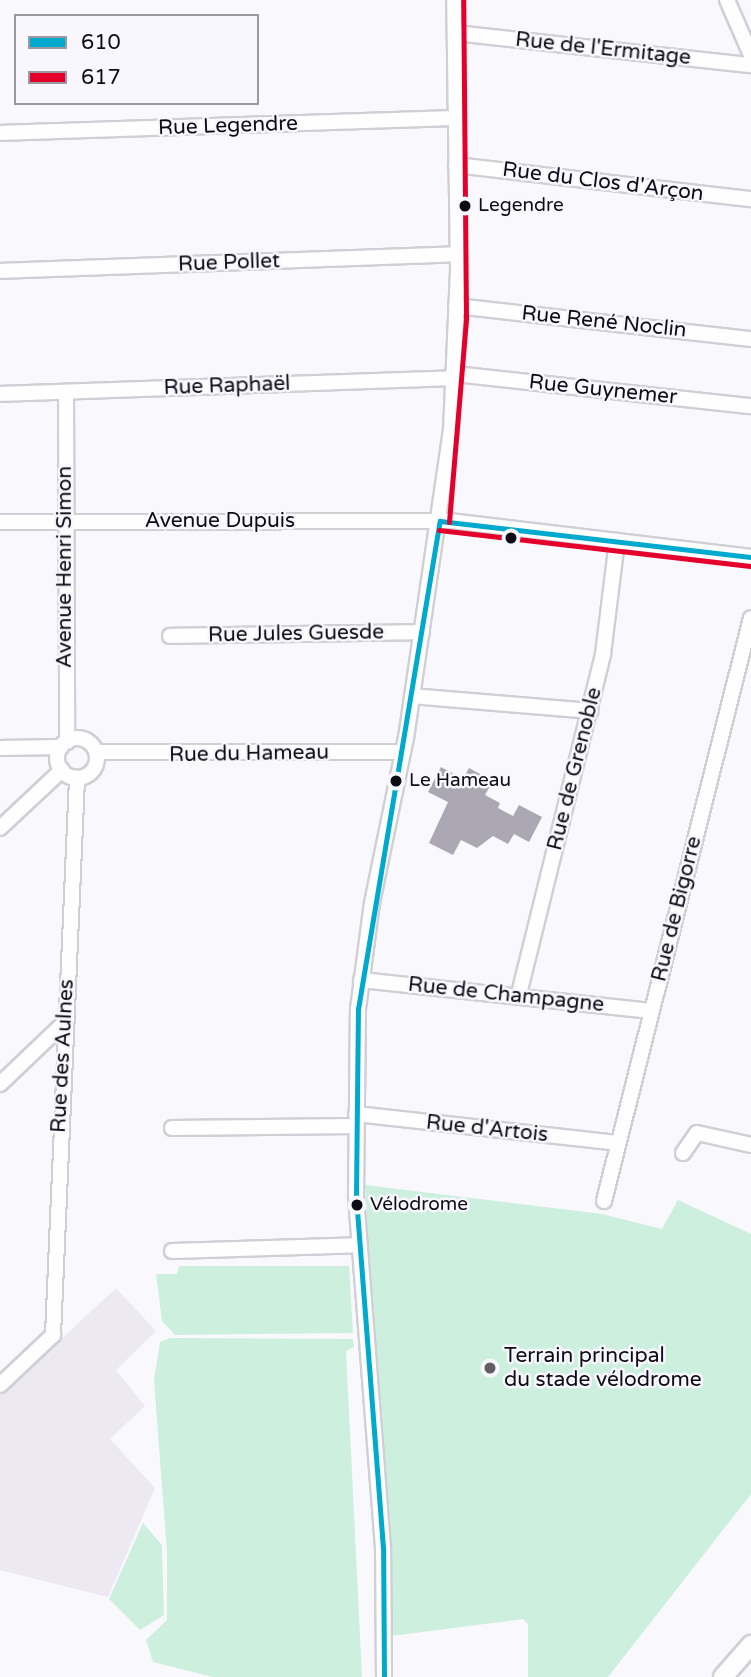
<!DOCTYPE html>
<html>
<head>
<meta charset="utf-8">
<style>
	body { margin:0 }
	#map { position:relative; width:751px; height:1677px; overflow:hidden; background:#f9f8fc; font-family:"Varela Round",sans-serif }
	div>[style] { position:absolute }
	.built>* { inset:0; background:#ece9f3 }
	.green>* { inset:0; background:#cdefdd }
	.building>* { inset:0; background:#aba8b3 }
	.roads { filter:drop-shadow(2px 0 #d1cfd6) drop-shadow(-2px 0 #d1cfd6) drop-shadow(0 2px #d1cfd6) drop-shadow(0 -2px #d1cfd6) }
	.minor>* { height:14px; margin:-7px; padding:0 7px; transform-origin:7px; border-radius:7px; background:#fefeff }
	.minor>.ring { margin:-7px; padding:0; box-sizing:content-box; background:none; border:14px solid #fefeff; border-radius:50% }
	.major>* { height:18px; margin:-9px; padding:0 9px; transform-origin:9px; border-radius:9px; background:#fefeff }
	.bus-1>* { height:5px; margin:-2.5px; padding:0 2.5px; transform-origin:2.5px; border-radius:2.5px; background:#00a9ce }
	.bus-2>* { height:5px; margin:-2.5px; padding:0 2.5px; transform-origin:2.5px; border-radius:2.5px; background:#e4002b }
	.dots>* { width:19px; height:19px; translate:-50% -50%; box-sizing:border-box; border:4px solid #f8f7fd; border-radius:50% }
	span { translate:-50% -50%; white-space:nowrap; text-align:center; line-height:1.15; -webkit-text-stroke:5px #f8f7fd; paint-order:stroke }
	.bus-label { font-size:19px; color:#0d0b14 }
	.left { translate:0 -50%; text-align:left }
	.street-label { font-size:21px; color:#0d0b14 }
	.poi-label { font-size:21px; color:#0d0b14 }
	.legend { position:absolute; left:14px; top:14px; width:245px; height:91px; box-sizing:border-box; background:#f8f7fd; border:2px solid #9a99a0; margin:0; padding:9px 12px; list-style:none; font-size:21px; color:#0d0b14 }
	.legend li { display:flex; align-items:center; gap:14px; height:35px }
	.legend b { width:35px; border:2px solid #9a99a0 }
</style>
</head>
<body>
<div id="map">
	<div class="built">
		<div style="clip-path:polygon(116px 1288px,156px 1331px,116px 1370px,145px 1406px,110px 1439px,155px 1488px,108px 1597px,0 1570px,0 1396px)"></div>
	</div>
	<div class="green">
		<div style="clip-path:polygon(365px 1185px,602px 1214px,662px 1229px,678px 1200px,751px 1234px,751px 1494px,608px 1677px,528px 1677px,528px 1624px,523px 1619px,391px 1636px)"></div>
		<div style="clip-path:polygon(179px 1266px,349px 1266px,353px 1333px,175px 1335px,162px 1321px,156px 1274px,177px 1274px)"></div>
		<div style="clip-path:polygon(170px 1338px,353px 1339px,354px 1347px,346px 1351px,362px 1677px,213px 1677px,153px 1662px,146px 1640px,167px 1620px,167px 1552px,154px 1380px,160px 1342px)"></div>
		<div style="clip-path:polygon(143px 1523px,162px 1545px,164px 1615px,140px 1630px,109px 1599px)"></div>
	</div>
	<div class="building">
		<div style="clip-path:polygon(441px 767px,463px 779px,469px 768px,493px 781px,485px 795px,500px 803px,498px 808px,513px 816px,519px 805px,542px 817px,529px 842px,514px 834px,508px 844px,493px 836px,477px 848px,461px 840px,453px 855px,429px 843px,448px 802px,428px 792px)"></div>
	</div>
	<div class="roads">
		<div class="minor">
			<div style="left:727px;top:0;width:60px;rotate:66.4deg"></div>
			<div style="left:455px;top:33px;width:298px;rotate:6.2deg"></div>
			<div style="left:0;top:133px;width:455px;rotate:-1.9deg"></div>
			<div style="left:456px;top:165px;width:297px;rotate:6.6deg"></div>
			<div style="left:0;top:271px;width:457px;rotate:-2.1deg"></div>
			<div style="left:456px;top:306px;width:297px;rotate:6.4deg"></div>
			<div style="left:455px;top:374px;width:298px;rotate:6.2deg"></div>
			<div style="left:66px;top:392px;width:350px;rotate:89.8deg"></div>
			<div style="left:0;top:394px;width:455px;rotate:-2deg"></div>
			<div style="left:0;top:522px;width:450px;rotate:-0.1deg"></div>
			<div style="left:450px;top:521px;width:303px;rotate:6.8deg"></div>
			<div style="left:170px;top:636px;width:252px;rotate:-0.9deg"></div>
			<div style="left:412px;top:696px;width:179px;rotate:4.8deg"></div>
			<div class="ring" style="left:57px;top:738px;width:26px;height:26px"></div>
			<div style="left:0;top:748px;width:61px;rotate:-0.9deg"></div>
			<div style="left:96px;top:752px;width:307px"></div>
			<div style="left:0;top:828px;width:85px;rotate:-43.1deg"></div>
			<div style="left:361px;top:980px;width:292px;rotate:6.1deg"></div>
			<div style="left:519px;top:994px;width:350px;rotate:-76.1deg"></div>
			<div style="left:603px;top:654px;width:114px;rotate:-82.9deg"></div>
			<div style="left:0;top:1084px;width:90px;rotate:-43.6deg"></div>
			<div style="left:356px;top:1114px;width:263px;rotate:6.3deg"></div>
			<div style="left:172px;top:1128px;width:184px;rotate:-0.6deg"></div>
			<div style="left:683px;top:1153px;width:24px;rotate:-55deg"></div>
			<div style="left:697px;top:1133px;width:55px;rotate:12.5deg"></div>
			<div style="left:604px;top:1201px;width:601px;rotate:-75.85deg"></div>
			<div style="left:172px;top:1251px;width:187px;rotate:-1.8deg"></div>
			<div style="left:0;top:1385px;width:73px;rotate:-43.3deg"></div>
			<div style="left:53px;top:1335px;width:558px;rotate:-87.53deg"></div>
			<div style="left:384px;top:1677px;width:129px;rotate:-90.4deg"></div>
			<div style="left:383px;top:1548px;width:353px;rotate:-94.4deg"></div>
			<div style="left:356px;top:1196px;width:187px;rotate:-89.4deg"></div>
			<div style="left:358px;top:1009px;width:107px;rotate:-82.5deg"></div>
			<div style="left:372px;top:903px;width:168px;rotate:-78.4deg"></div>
			<div style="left:406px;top:738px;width:310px;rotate:-81.7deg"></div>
			<div style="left:451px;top:431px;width:161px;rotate:-87.5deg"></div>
			<div style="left:458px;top:270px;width:270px;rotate:-90.8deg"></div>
		</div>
		<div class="major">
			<div style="left:723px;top:1677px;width:43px;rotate:-48.8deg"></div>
		</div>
	</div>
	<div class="bus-1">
		<div style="left:440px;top:521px;width:313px;rotate:6.6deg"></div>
		<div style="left:384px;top:1677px;width:129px;rotate:-90.4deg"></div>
		<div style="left:383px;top:1548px;width:353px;rotate:-94.4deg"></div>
		<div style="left:356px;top:1196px;width:187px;rotate:-89.4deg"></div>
		<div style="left:358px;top:1009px;width:495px;rotate:-80.5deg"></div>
	</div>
	<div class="bus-2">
		<div style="left:449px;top:522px;width:205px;rotate:-85.2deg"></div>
		<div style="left:466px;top:318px;width:318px;rotate:-90.5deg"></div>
		<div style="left:439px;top:530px;width:313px;rotate:6.6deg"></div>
	</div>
	<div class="dots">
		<div style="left:465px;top:206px;background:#0d0b14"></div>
		<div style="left:511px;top:538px;background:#0d0b14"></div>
		<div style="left:396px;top:781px;background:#0d0b14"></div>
		<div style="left:357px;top:1205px;background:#0d0b14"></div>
		<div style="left:490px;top:1368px;background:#605e65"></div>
	</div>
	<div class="bus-label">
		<span class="left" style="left:478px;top:206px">Legendre</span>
		<span class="left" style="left:409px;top:781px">Le Hameau</span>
		<span class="left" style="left:370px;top:1205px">Vélodrome</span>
	</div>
	<div class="street-label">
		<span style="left:603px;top:49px;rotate:6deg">Rue de l'Ermitage</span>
		<span style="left:228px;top:126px;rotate:-2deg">Rue Legendre</span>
		<span style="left:603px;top:182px;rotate:7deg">Rue du Clos d'Arçon</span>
		<span style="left:229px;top:263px;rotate:-2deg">Rue Pollet</span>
		<span style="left:604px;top:322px;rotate:6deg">Rue René Noclin</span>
		<span style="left:227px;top:386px;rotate:-2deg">Rue Raphaël</span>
		<span style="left:603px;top:390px;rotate:6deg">Rue Guynemer</span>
		<span style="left:220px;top:521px">Avenue Dupuis</span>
		<span style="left:65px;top:567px;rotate:-90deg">Avenue Henri Simon</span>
		<span style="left:296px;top:634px;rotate:-1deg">Rue Jules Guesde</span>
		<span style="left:249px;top:754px;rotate:-1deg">Rue du Hameau</span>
		<span style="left:575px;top:769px;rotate:-76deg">Rue de Grenoble</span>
		<span style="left:677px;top:909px;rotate:-76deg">Rue de Bigorre</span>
		<span style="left:506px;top:995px;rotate:6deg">Rue de Champagne</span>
		<span style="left:63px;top:1056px;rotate:-87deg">Rue des Aulnes</span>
		<span style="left:487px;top:1129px;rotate:6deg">Rue d'Artois</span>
	</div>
	<div class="poi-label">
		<span class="left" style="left:504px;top:1368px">Terrain principal<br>du stade vélodrome</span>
	</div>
	<ul class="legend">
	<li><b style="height:9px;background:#00a9ce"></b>610</li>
	<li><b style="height:9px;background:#e4002b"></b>617</li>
	</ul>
</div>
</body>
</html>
